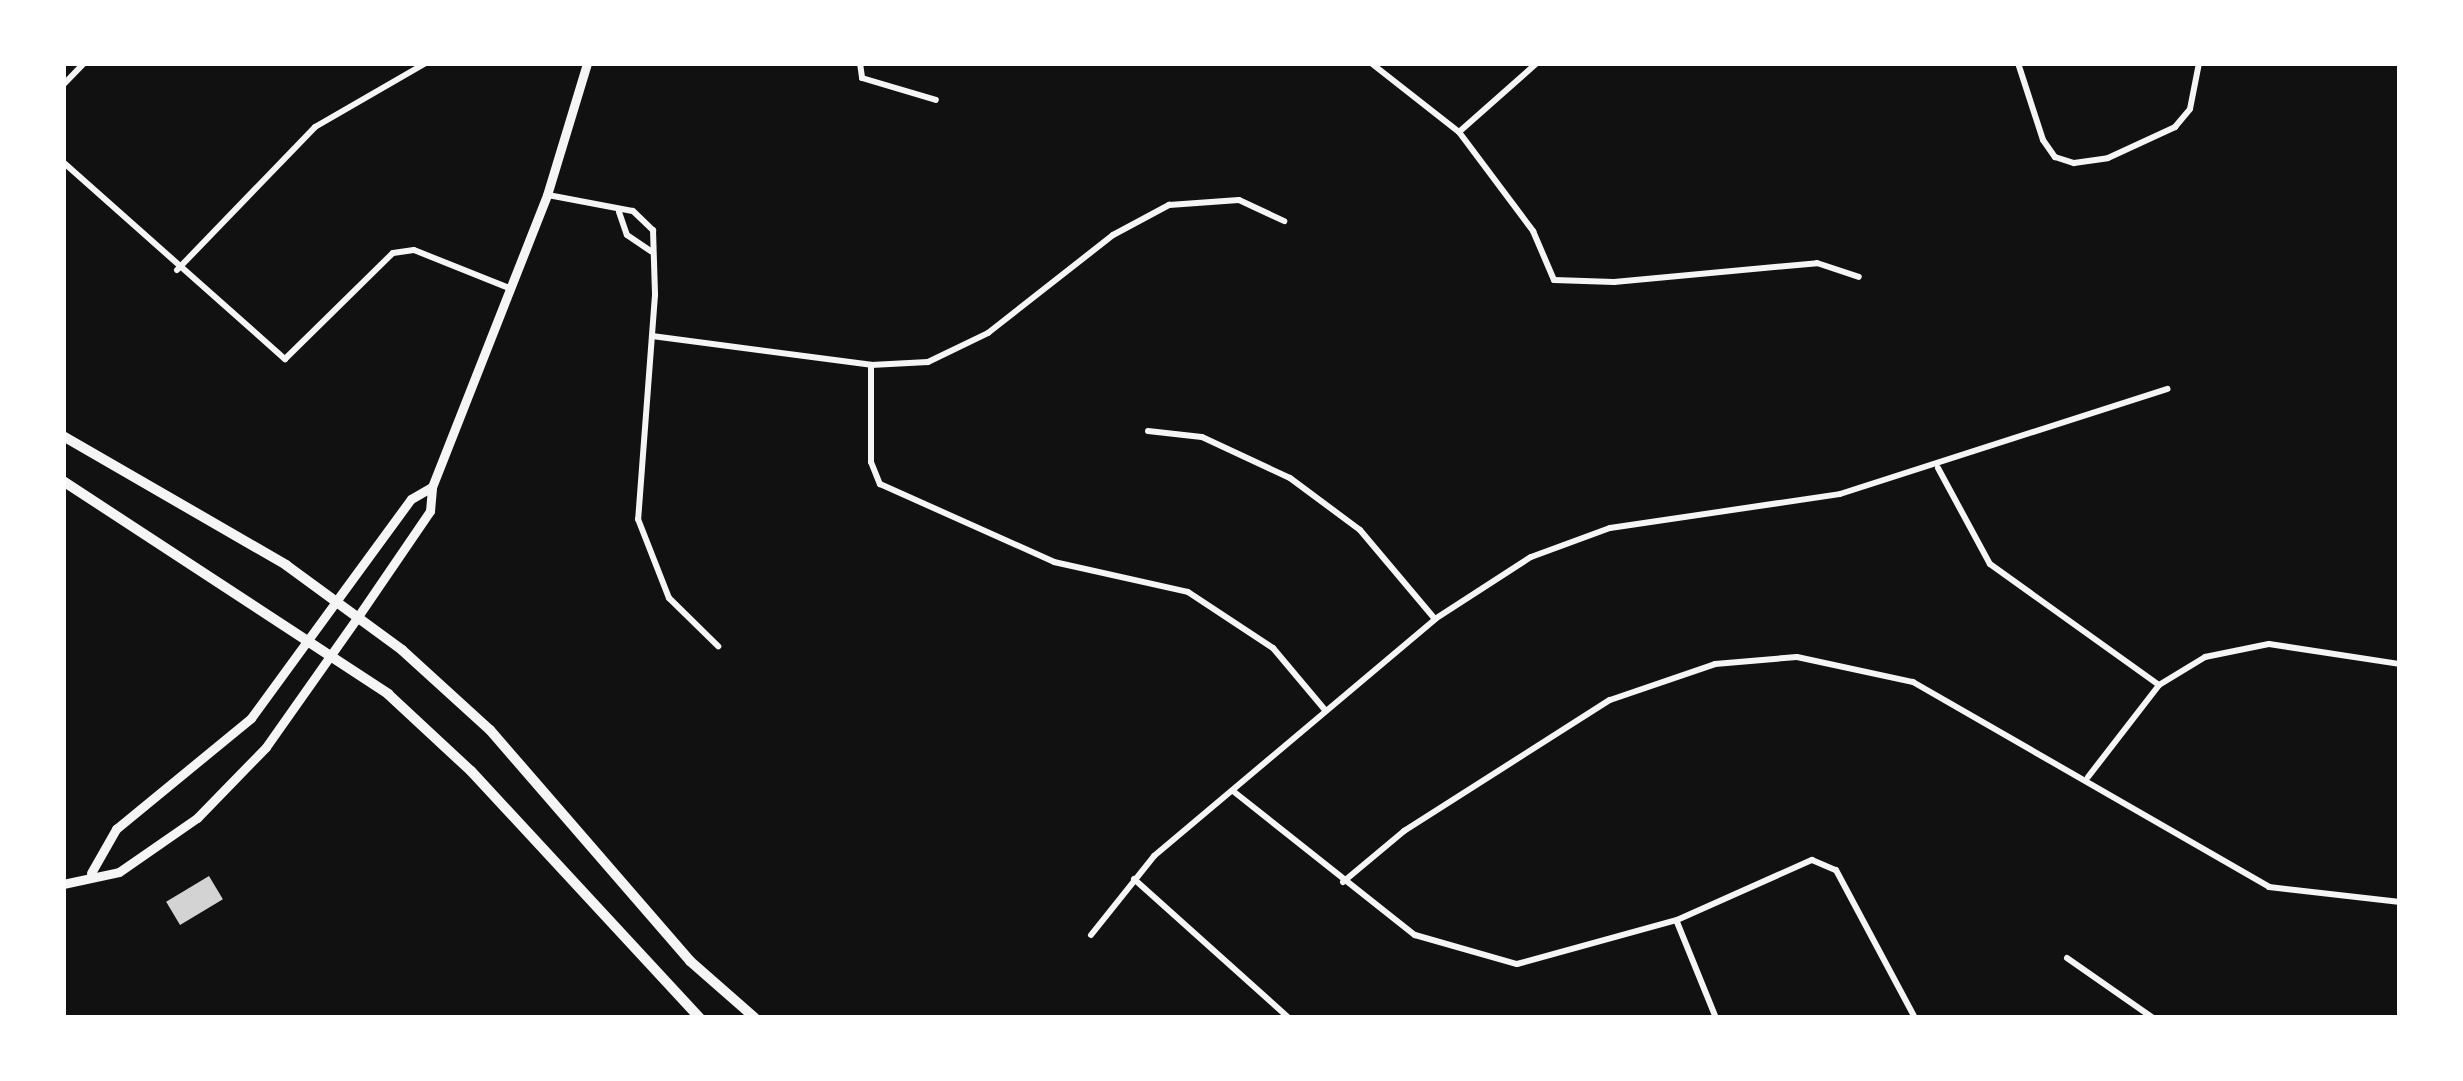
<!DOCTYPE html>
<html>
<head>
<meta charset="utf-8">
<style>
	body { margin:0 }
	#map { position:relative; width:2463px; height:1081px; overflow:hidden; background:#111; font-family:Arial,sans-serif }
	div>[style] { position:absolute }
	.building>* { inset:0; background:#d3d3d3; transform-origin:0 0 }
	.minor>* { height:6px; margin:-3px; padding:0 3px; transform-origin:3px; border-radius:3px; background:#f5f5f5 }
	.tertiary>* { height:9px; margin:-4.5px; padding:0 4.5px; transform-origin:4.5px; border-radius:4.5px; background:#f5f5f5 }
	.secondary>* { height:9px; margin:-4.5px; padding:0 4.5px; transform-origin:4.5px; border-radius:4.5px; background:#f5f5f5 }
	.primary>* { height:10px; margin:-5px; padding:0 5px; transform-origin:5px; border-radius:5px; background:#f5f5f5 }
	span { translate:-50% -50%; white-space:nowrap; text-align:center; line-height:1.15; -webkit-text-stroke:9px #fff; paint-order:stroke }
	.frame { position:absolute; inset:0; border:66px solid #fff; pointer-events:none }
</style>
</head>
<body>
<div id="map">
	<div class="building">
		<div style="left:209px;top:876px;width:27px;height:50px;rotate:59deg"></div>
	</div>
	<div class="minor">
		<div style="left:860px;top:63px;width:15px;rotate:82deg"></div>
		<div style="left:862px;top:78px;width:77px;rotate:16.6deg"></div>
		<div style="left:1371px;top:63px;width:112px;rotate:38.1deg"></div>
		<div style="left:1459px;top:132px;width:124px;rotate:53.2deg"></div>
		<div style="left:1533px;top:231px;width:53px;rotate:66.8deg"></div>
		<div style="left:1554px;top:280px;width:60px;rotate:1.9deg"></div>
		<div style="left:1614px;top:282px;width:204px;rotate:-5.3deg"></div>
		<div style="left:1817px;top:263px;width:44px;rotate:18.4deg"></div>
		<div style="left:2018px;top:63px;width:81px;rotate:72deg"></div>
		<div style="left:2043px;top:140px;width:21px;rotate:55deg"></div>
		<div style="left:2055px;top:157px;width:20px;rotate:18deg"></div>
		<div style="left:2074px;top:163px;width:34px;rotate:-8deg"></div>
		<div style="left:2108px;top:158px;width:74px;rotate:-24.8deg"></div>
		<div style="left:2175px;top:127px;width:23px;rotate:-50deg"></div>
		<div style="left:2190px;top:109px;width:47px;rotate:-78.9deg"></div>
		<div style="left:63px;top:85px;width:30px;rotate:-46deg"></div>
		<div style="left:1459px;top:132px;width:104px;rotate:-41.5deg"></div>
		<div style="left:63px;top:162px;width:297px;rotate:41.6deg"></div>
		<div style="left:285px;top:359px;width:151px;rotate:-44.5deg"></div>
		<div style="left:393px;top:253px;width:21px;rotate:-8deg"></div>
		<div style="left:414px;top:250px;width:102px;rotate:21.8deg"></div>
		<div style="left:548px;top:195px;width:86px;rotate:10.7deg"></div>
		<div style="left:633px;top:211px;width:28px;rotate:44deg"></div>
		<div style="left:653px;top:230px;width:65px;rotate:88.2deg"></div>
		<div style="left:655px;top:295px;width:225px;rotate:94.3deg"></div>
		<div style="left:638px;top:519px;width:85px;rotate:68.6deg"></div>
		<div style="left:669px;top:598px;width:69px;rotate:44.4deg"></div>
		<div style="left:619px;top:212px;width:24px;rotate:71deg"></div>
		<div style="left:627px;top:235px;width:29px;rotate:34deg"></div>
		<div style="left:177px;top:270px;width:199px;rotate:-46deg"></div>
		<div style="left:315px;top:127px;width:128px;rotate:-30deg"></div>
		<div style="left:652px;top:336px;width:221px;rotate:7.5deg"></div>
		<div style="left:871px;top:365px;width:57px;rotate:-3deg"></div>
		<div style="left:928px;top:362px;width:67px;rotate:-25.8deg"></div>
		<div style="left:988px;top:333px;width:159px;rotate:-38.1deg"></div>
		<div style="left:1113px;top:235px;width:64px;rotate:-28.2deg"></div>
		<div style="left:1169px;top:205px;width:70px;rotate:-4.1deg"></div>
		<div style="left:1239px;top:200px;width:50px;rotate:25deg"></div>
		<div style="left:871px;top:366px;width:96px;rotate:90deg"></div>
		<div style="left:871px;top:462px;width:24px;rotate:68deg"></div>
		<div style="left:880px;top:484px;width:191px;rotate:24.1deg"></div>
		<div style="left:1054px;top:562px;width:137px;rotate:12.6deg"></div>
		<div style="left:1188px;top:592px;width:102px;rotate:33.4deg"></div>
		<div style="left:1273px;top:648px;width:81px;rotate:50deg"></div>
		<div style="left:1148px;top:431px;width:54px;rotate:6.3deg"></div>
		<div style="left:1202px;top:437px;width:97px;rotate:25deg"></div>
		<div style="left:1290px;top:478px;width:87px;rotate:36.6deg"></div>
		<div style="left:1360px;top:530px;width:116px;rotate:49.9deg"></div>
		<div style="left:1938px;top:468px;width:109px;rotate:61.6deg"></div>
		<div style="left:1990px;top:564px;width:208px;rotate:35.6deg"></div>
		<div style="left:2088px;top:777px;width:116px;rotate:-52.3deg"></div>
		<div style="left:2159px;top:685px;width:54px;rotate:-31.3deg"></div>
		<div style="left:2205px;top:657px;width:65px;rotate:-11.5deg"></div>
		<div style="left:2269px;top:644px;width:133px;rotate:8.7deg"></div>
		<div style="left:1233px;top:791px;width:232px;rotate:38.4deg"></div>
		<div style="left:1415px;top:935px;width:106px;rotate:15.9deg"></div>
		<div style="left:1517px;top:964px;width:166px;rotate:-15.4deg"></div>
		<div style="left:1677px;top:920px;width:148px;rotate:-24deg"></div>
		<div style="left:1812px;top:860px;width:26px;rotate:23deg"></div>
		<div style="left:1836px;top:870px;width:168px;rotate:61.9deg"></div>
		<div style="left:1134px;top:879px;width:208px;rotate:41.9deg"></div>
		<div style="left:1343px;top:882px;width:80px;rotate:-39.9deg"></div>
		<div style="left:1404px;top:831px;width:244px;rotate:-32.5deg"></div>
		<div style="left:1610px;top:700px;width:111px;rotate:-18.9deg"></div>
		<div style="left:1715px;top:664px;width:82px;rotate:-4.9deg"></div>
		<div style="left:1797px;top:657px;width:119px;rotate:12.2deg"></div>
		<div style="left:1913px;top:682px;width:411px;rotate:29.9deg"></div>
		<div style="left:2269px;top:887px;width:132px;rotate:6.5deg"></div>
		<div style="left:1677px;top:922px;width:104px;rotate:67.9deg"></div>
		<div style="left:1091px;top:935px;width:101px;rotate:-51.4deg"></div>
		<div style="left:1154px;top:856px;width:368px;rotate:-40.1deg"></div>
		<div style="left:1435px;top:619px;width:114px;rotate:-32.9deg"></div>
		<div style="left:1531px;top:557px;width:84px;rotate:-20.2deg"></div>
		<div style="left:1610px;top:528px;width:232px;rotate:-8.4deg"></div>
		<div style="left:1840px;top:494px;width:344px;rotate:-17.8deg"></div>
		<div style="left:2067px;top:958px;width:105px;rotate:34.9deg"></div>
	</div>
	<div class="tertiary">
		<div style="left:337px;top:600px;width:125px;rotate:-53.8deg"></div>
		<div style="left:411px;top:499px;width:24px;rotate:-30deg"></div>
		<div style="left:359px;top:615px;width:126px;rotate:-55.7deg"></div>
		<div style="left:430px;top:511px;width:24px;rotate:-85deg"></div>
		<div style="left:432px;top:487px;width:314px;rotate:-68.5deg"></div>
		<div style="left:547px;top:195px;width:138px;rotate:-73.1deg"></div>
	</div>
	<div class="secondary">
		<div style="left:91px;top:873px;width:51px;rotate:-60.4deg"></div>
		<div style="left:116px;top:829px;width:175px;rotate:-39.4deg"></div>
		<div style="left:251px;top:718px;width:146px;rotate:-53.9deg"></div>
		<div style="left:63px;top:884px;width:57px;rotate:-12.1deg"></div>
		<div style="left:119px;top:872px;width:95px;rotate:-34.7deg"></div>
		<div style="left:197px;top:818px;width:99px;rotate:-45.8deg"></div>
		<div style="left:266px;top:747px;width:161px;rotate:-54.8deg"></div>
	</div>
	<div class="primary">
		<div style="left:63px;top:436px;width:258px;rotate:30deg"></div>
		<div style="left:286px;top:565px;width:144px;rotate:36.2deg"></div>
		<div style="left:402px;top:650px;width:119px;rotate:42.3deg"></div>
		<div style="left:490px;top:730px;width:306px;rotate:49.1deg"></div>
		<div style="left:690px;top:961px;width:86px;rotate:41.2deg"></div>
		<div style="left:63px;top:481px;width:389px;rotate:33.2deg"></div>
		<div style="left:388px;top:694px;width:113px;rotate:42.9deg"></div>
		<div style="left:471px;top:771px;width:337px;rotate:47.2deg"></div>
	</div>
	<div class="frame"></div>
</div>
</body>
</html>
